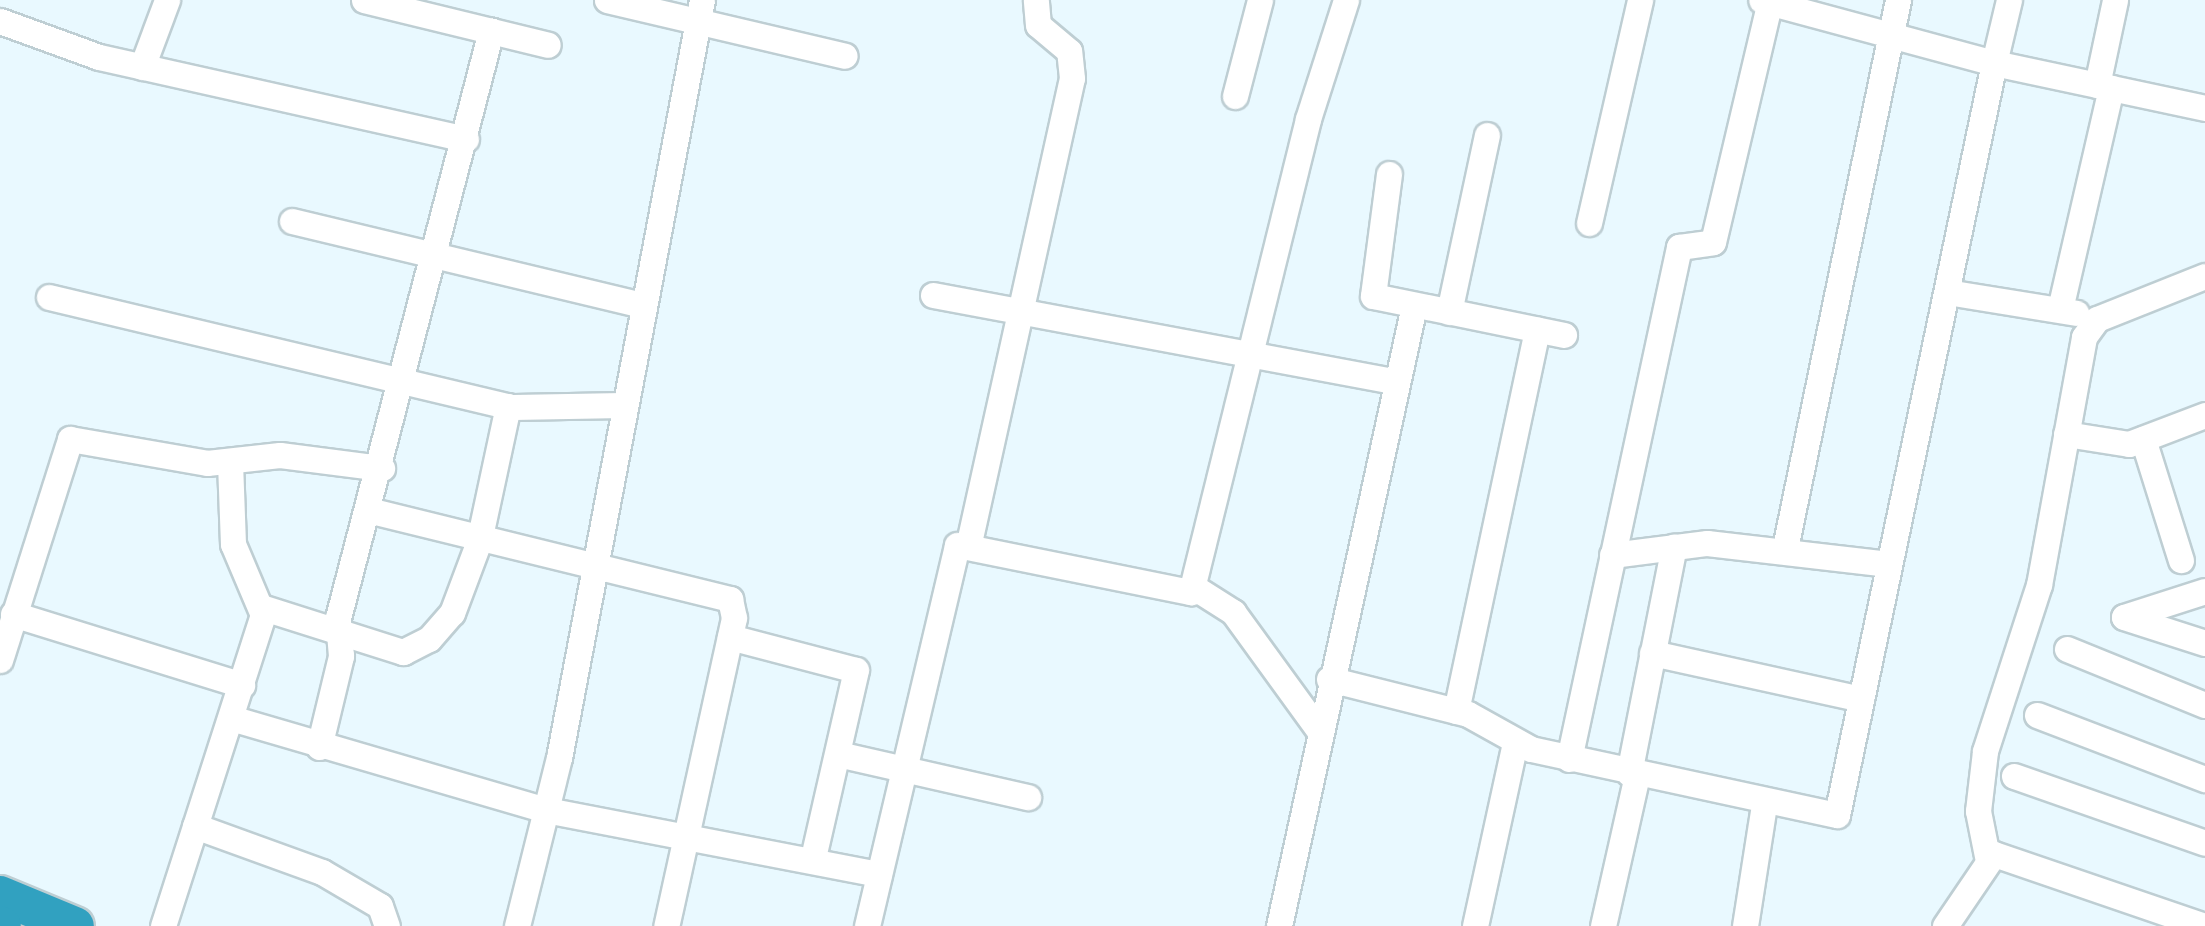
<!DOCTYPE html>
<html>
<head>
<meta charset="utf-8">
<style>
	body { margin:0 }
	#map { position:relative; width:2205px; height:926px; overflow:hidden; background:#e9f9ff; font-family:Literata,serif }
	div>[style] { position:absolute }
	.roads { filter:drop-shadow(2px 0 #beced3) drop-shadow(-2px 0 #beced3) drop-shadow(0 2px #beced3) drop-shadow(0 -2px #beced3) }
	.minor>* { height:25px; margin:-12.5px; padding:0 12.5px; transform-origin:12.5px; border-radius:12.5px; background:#fff }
	.highway>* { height:38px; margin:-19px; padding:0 19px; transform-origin:19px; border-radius:19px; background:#31a1c0 }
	span { translate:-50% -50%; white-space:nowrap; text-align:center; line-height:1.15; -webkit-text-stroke:9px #fff; paint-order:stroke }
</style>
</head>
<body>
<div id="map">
	<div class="roads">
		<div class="minor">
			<div style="left:364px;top:0;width:189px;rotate:13.7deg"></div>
			<div style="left:607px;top:0;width:244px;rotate:13.2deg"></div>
			<div style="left:2009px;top:0;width:65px;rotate:103.4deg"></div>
			<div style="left:1994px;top:63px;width:216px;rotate:12deg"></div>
			<div style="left:0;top:21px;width:105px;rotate:20deg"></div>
			<div style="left:99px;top:57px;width:376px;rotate:12.6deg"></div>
			<div style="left:142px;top:67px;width:72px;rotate:-69.5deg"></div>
			<div style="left:2097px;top:85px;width:87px;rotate:-78deg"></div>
			<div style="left:1235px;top:96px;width:99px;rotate:-75.4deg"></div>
			<div style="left:1389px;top:174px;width:123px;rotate:97.5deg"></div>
			<div style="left:1373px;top:296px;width:195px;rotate:11.5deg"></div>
			<div style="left:292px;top:221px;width:361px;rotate:13.5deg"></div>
			<div style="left:1589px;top:223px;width:229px;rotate:-77.1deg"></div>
			<div style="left:1947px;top:292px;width:131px;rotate:9.2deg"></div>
			<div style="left:933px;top:295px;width:472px;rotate:10.6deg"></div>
			<div style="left:49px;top:297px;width:476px;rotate:13.4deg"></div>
			<div style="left:512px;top:407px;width:112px;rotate:-1deg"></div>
			<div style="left:2060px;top:309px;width:227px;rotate:-77deg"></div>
			<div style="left:1449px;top:312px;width:181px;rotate:-77.9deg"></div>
			<div style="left:2066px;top:434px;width:64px;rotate:9deg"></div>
			<div style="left:2129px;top:444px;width:81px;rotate:-20.9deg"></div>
			<div style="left:2143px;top:439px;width:127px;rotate:72.6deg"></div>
			<div style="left:372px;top:511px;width:369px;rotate:13.8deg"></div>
			<div style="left:730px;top:599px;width:19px;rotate:78deg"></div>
			<div style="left:734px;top:618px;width:315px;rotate:102.4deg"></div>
			<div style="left:968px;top:547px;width:480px;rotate:-77.5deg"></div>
			<div style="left:1072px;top:78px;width:27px;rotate:-96deg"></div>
			<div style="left:1069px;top:51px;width:40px;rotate:-140deg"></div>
			<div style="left:1038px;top:25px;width:25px;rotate:-95deg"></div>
			<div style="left:1785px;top:548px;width:560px;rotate:-78.35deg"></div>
			<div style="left:1612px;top:555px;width:96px;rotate:-7.2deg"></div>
			<div style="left:1707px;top:543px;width:183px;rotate:6.6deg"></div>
			<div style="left:1192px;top:586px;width:49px;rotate:32.4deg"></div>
			<div style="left:1233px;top:612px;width:145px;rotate:54deg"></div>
			<div style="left:2205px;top:591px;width:85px;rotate:162.2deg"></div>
			<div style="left:2124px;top:617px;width:85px;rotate:17.8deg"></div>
			<div style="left:264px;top:608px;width:146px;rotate:17.6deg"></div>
			<div style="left:403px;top:652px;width:29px;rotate:-27deg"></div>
			<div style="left:429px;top:639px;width:35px;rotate:-49deg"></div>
			<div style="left:452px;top:613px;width:77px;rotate:-69.4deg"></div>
			<div style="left:479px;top:541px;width:138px;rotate:-77.9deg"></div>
			<div style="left:13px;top:614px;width:240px;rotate:17.2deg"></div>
			<div style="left:730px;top:637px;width:130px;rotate:14.7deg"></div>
			<div style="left:856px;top:670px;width:193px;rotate:102.9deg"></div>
			<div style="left:2067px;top:649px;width:149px;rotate:22.1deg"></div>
			<div style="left:1652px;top:653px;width:214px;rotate:12.4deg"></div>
			<div style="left:0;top:660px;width:232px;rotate:-72.4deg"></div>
			<div style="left:70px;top:439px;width:139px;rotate:9.9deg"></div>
			<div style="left:207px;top:463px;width:73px;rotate:-6.3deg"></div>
			<div style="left:280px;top:455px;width:103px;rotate:7.3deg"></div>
			<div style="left:1329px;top:679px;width:143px;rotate:14.1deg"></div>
			<div style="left:1468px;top:714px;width:72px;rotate:29.1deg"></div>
			<div style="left:1531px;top:749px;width:313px;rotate:12.2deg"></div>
			<div style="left:1837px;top:815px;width:768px;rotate:-78.21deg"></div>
			<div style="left:1994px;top:63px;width:241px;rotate:-164.9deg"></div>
			<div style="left:1456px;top:711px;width:390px;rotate:-78deg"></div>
			<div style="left:2037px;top:715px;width:180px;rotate:20.9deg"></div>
			<div style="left:231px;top:718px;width:328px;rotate:16.3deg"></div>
			<div style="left:546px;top:810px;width:339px;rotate:10.9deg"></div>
			<div style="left:319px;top:747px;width:94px;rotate:-76.4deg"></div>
			<div style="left:341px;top:656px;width:38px;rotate:-95deg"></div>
			<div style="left:338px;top:618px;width:607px;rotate:-75.39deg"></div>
			<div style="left:838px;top:754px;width:195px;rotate:12.8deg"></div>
			<div style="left:1569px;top:759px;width:524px;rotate:-77.87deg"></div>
			<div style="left:1679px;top:247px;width:34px;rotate:-8deg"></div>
			<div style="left:1713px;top:242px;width:249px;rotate:-76.7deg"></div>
			<div style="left:1629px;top:773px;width:231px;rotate:-78.8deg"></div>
			<div style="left:2014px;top:776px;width:202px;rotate:19.3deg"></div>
			<div style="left:195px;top:826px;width:135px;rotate:19.9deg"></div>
			<div style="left:322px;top:872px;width:67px;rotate:30.4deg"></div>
			<div style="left:380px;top:906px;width:21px;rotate:71deg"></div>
			<div style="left:1987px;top:856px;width:46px;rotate:-101.3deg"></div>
			<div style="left:1978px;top:811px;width:60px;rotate:-83.3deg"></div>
			<div style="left:1985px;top:751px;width:175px;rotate:-72deg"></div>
			<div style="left:2039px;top:585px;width:252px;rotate:-79.7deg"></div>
			<div style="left:2084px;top:337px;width:22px;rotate:-54deg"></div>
			<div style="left:2097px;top:319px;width:116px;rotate:-21.7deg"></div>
			<div style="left:163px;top:926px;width:327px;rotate:-72.2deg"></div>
			<div style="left:263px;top:615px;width:77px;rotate:-112.9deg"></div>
			<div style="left:233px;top:544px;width:83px;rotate:-92.1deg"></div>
			<div style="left:517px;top:926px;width:173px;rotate:-76deg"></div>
			<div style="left:559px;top:758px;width:771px;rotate:-79.32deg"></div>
			<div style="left:867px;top:926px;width:391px;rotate:-76.7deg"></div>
			<div style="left:957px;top:545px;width:239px;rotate:11.4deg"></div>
			<div style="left:1191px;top:592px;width:487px;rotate:-76.1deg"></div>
			<div style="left:1308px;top:119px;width:125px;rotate:-72.3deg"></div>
			<div style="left:1279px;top:926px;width:635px;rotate:-77.72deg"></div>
			<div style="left:1475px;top:926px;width:187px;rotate:-77.7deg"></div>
			<div style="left:1603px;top:926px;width:155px;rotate:-77.3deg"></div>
			<div style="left:1745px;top:926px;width:122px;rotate:-81.1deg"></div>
			<div style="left:1945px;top:926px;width:87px;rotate:-55.8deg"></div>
			<div style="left:1994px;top:854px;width:222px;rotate:18.9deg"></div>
		</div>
		<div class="highway">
			<div style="left:0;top:895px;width:81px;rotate:22.5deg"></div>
			<div style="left:0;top:925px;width:2px;rotate:27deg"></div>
		</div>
	</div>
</div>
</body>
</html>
